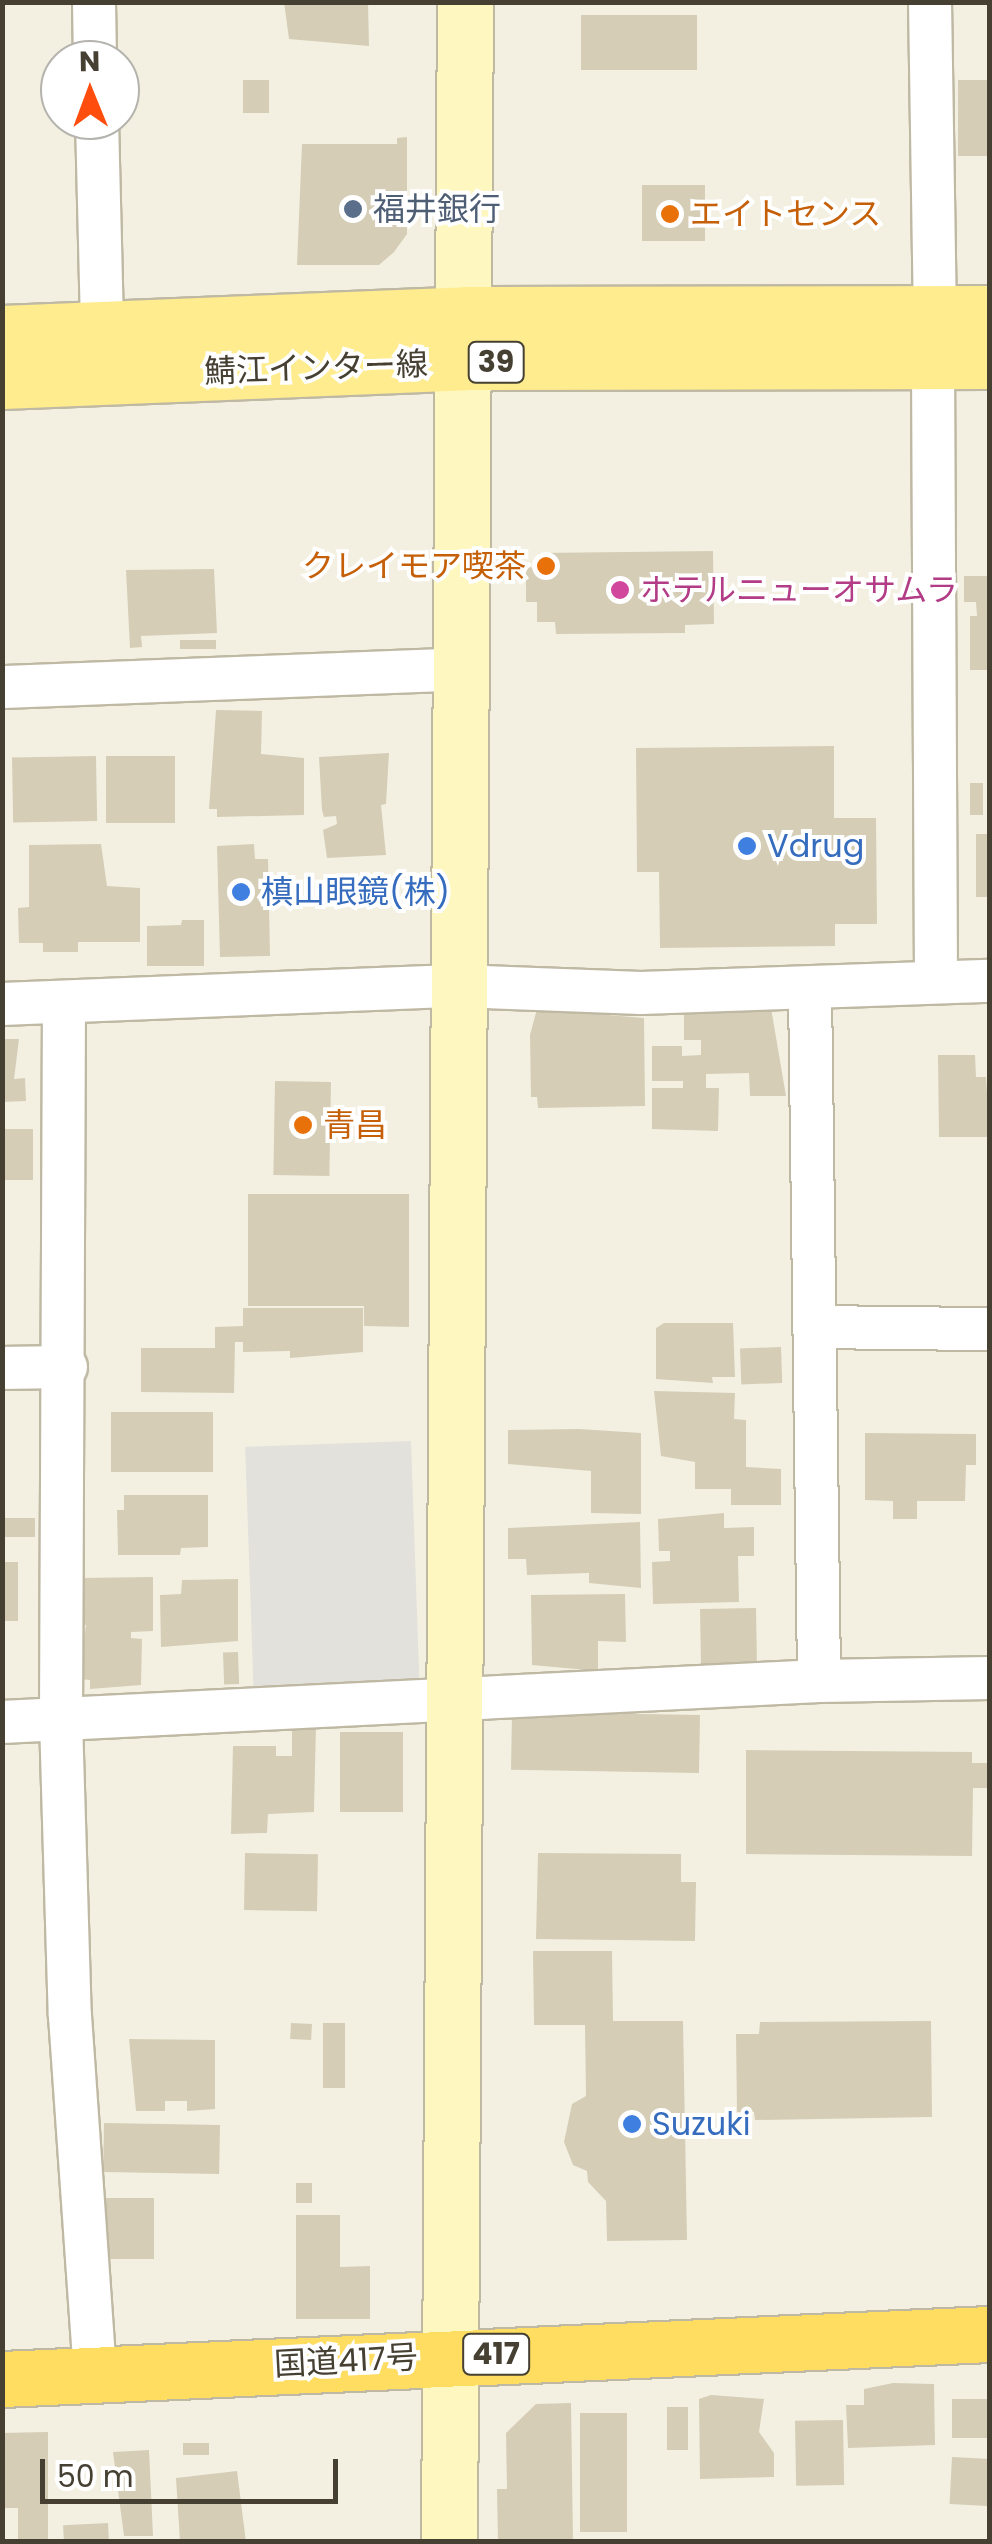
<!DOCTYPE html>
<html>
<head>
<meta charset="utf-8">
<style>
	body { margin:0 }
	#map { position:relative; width:992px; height:2544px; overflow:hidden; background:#f3f0e2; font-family:Poppins,"Noto Sans JP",sans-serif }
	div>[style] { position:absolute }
	.parking>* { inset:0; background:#e3e1db; transform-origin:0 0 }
	.building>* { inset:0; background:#d5cdb6; transform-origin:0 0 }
	.roads { filter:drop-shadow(2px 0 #bfb9a4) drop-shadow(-2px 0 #bfb9a4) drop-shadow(0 2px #bfb9a4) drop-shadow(0 -2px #bfb9a4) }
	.street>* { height:42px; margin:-21px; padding:0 21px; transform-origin:21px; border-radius:21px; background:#fff }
	.secondary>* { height:55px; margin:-27.5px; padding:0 27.5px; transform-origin:27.5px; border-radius:27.5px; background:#fff7c0 }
	.primary>* { height:55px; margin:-27.5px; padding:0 27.5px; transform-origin:27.5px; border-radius:27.5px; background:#ffec8f }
	.highway>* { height:55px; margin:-27.5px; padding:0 27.5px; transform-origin:27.5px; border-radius:27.5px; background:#ffdd61 }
	.dots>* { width:28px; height:28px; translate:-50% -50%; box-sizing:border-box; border:5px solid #fff; border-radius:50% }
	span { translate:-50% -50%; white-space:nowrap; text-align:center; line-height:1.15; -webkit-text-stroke:8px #fff; paint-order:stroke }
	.shield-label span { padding:2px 8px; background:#fff; border:2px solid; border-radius:8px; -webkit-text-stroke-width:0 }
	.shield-label { font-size:30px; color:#454032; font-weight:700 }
	.service-label { font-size:32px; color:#4e5e75 }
	.left { translate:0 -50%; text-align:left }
	.food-label { font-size:32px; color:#c56008 }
	.right { translate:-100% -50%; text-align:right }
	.street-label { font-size:32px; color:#454032 }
	.hotel-label { font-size:32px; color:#b23c85 }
	.shop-label { font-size:32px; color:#366cbe }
	.frame { position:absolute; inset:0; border:5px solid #454032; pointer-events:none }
	.north { position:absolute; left:40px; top:40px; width:100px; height:100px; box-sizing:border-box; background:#fff; border:2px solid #b5b3ad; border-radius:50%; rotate:359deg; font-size:28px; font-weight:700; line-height:40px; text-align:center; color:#454032 }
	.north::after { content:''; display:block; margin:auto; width:35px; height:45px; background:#ff4d0d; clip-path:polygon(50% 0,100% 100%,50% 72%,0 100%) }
	.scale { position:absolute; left:40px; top:2459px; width:298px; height:45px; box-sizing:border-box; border:5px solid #454032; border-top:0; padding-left:12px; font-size:30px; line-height:35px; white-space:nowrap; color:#454032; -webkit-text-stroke:8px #fff; paint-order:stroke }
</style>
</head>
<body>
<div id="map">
	<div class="parking">
		<div style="left:411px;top:1441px;width:241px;height:166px;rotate:88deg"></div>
	</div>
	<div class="building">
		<div style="clip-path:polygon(284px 2px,368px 2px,369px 46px,289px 39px)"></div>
		<div style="left:581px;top:15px;width:116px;height:55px"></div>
		<div style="left:269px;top:80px;width:33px;height:26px;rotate:90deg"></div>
		<div style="left:958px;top:80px;width:32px;height:76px"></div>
		<div style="clip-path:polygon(407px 137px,407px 234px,394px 252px,379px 265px,297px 265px,302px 144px,397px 144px,397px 138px)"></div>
		<div style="left:642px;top:185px;width:63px;height:56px"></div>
		<div style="clip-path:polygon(713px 551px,714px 624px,685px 625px,685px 633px,556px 634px,555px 622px,537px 622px,537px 602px,526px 602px,526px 567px,539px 568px,539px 553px)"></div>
		<div style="clip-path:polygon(214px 569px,217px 633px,141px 636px,142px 647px,130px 648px,126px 570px)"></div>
		<div style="clip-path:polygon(964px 576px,990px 576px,990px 670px,970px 670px,970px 616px,977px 616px,976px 602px,964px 602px)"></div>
		<div style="left:216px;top:640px;width:9px;height:36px;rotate:90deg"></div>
		<div style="clip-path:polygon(216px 710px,262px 711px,261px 754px,304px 758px,304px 815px,217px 817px,217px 809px,209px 809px)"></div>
		<div style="clip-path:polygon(834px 746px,834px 818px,876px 818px,877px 924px,835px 924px,835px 946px,660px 948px,659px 872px,637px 872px,636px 748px)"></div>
		<div style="clip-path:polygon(389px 753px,386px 804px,381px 805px,386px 855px,327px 858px,323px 830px,337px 824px,336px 816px,324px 817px,322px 810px,319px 757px)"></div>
		<div style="left:96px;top:756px;width:65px;height:84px;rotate:89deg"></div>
		<div style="left:106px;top:756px;width:69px;height:67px"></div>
		<div style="left:970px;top:783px;width:13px;height:32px"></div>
		<div style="left:976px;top:834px;width:14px;height:63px"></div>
		<div style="clip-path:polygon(101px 844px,107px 886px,140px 888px,140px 942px,78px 942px,78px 952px,43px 952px,43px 943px,19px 943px,18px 908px,29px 907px,29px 845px)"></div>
		<div style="clip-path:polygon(254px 844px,255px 859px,268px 859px,270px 956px,220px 957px,217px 846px)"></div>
		<div style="clip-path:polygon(182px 920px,204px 920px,204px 966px,147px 966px,147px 926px,181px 925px)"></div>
		<div style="clip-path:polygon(771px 1008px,786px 1096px,750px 1096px,749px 1073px,706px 1074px,706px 1088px,719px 1088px,718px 1131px,652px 1129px,652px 1088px,683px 1088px,683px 1081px,652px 1081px,652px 1046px,682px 1046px,682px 1056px,701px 1055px,701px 1040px,684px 1040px,684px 1009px)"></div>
		<div style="clip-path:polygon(537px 1009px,644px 1018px,645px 1106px,538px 1108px,537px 1097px,531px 1097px,530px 1035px)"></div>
		<div style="clip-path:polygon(2px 1039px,19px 1039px,14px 1079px,25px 1078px,26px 1101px,2px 1102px)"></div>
		<div style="clip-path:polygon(938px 1055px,975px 1055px,976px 1077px,986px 1077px,990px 1137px,939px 1137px)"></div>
		<div style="left:275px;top:1081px;width:56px;height:94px;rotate:1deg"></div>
		<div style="left:33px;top:1129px;width:51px;height:31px;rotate:90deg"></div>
		<div style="clip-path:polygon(248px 1194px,409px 1194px,409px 1327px,364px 1326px,364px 1306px,248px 1306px)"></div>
		<div style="clip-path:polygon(243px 1308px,363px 1308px,363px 1352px,290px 1358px,290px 1351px,243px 1352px,243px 1342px,235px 1342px,234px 1393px,141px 1392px,141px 1348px,215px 1348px,215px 1327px,243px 1326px)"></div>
		<div style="clip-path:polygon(664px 1323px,733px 1323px,735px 1377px,712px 1377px,713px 1383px,656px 1379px,656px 1328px)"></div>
		<div style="left:781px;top:1347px;width:36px;height:41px;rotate:88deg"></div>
		<div style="clip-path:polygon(654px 1391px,735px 1393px,734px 1419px,746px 1420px,746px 1467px,781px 1469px,781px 1505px,731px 1505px,731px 1489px,695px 1489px,695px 1462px,661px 1456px)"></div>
		<div style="left:213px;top:1412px;width:60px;height:102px;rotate:90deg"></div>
		<div style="clip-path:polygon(579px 1429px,641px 1433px,641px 1514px,591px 1513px,591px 1471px,508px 1464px,508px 1430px)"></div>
		<div style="clip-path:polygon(865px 1433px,976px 1434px,976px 1465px,966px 1465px,965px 1501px,917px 1501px,917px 1519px,893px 1519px,893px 1501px,865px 1500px)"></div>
		<div style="clip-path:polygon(124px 1495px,208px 1495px,208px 1547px,181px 1548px,180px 1555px,118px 1555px,117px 1510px,124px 1510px)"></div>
		<div style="clip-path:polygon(724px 1513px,724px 1528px,754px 1527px,754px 1556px,738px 1556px,739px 1602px,653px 1604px,652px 1562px,670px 1561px,670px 1551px,659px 1551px,658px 1519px)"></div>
		<div style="left:2px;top:1518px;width:33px;height:19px"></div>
		<div style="clip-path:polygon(640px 1522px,641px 1588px,589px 1583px,589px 1573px,527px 1575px,526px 1559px,508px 1559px,508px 1528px)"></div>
		<div style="left:2px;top:1562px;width:16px;height:59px"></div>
		<div style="clip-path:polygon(153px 1577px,153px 1631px,131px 1632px,131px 1638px,142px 1639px,141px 1685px,90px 1689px,90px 1680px,79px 1679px,86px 1625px,78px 1623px,78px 1578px)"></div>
		<div style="clip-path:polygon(238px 1579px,238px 1641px,161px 1647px,160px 1595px,181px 1594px,182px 1580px)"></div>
		<div style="clip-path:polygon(625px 1594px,626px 1642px,598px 1641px,598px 1671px,532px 1665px,531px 1595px)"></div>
		<div style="left:756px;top:1608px;width:56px;height:56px;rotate:89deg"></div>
		<div style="left:238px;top:1652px;width:32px;height:15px;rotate:88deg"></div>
		<div style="left:700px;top:1715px;width:58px;height:188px;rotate:91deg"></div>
		<div style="clip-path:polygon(292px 1724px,316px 1724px,314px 1812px,268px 1814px,267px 1833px,231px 1834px,233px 1746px,276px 1746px,276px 1756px,292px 1756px)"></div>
		<div style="left:340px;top:1732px;width:63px;height:80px"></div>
		<div style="clip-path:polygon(746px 1750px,972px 1752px,972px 1763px,990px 1763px,990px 1788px,973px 1788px,972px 1856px,746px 1854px)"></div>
		<div style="left:245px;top:1853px;width:73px;height:57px;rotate:1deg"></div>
		<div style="clip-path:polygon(538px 1853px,681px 1854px,681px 1882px,696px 1882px,695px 1941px,536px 1939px)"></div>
		<div style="clip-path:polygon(533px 1951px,612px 1951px,613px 2021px,683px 2021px,687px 2240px,607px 2241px,606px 2201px,588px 2182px,587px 2171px,573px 2165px,564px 2142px,572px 2104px,586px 2096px,585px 2025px,534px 2025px)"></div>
		<div style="clip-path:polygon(931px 2021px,932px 2117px,755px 2120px,754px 2112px,737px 2112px,736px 2034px,759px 2034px,760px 2022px)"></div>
		<div style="left:291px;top:2023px;width:21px;height:16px;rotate:3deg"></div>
		<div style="left:323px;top:2023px;width:22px;height:65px"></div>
		<div style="clip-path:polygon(129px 2039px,215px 2040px,215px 2109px,187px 2111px,187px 2101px,165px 2101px,165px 2111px,136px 2111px)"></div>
		<div style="left:104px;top:2123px;width:116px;height:49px;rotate:1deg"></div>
		<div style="left:296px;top:2183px;width:16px;height:20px"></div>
		<div style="left:96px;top:2198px;width:58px;height:61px"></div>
		<div style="clip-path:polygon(296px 2215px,340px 2215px,340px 2267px,370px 2266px,370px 2319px,296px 2319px)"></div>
		<div style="clip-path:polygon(893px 2383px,934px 2384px,935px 2445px,848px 2448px,846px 2405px,864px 2405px,864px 2389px)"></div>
		<div style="clip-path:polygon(711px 2395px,764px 2399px,759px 2432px,774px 2453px,774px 2477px,700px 2479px,699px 2399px)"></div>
		<div style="left:952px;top:2399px;width:38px;height:39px"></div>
		<div style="clip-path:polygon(571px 2403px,573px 2542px,498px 2542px,497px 2489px,507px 2489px,506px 2433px,536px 2404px)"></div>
		<div style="left:688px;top:2407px;width:43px;height:21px;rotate:90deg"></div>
		<div style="left:627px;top:2413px;width:119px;height:47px;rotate:90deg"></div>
		<div style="left:843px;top:2420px;width:65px;height:48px;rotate:89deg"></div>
		<div style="clip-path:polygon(48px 2432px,48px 2542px,18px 2542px,18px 2508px,2px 2508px,2px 2433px)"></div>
		<div style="left:209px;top:2443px;width:12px;height:26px;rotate:90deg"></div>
		<div style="clip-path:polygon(149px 2450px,153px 2536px,124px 2536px,113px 2452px)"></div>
		<div style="left:952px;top:2457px;width:38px;height:47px;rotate:3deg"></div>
		<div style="clip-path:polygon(237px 2471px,246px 2542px,180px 2542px,176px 2478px)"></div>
		<div style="left:108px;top:2523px;width:19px;height:45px;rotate:87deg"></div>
	</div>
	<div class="roads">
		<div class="street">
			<div style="left:94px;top:2px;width:58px;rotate:89deg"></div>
			<div style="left:930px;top:2px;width:311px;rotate:89.1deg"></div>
			<div style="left:97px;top:120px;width:208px;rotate:88.6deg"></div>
			<div style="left:933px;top:362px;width:620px;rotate:89.72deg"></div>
			<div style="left:2px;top:687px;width:460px;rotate:-2.2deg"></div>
			<div style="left:810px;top:989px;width:692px;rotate:89.25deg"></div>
			<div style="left:64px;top:1003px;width:717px;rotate:90.24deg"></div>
			<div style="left:61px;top:1720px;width:296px;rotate:88.3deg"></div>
			<div style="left:70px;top:2016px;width:357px;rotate:86deg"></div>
			<div style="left:2px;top:1004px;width:458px;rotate:-2.3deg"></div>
			<div style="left:460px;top:986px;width:181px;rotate:2.2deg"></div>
			<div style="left:641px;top:993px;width:349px;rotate:-2deg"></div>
			<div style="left:815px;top:1327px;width:175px;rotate:0.7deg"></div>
			<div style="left:2px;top:1368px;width:64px;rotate:-0.9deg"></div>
			<div style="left:2px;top:1722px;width:818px;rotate:-2.87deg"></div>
			<div style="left:819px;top:1681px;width:171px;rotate:-1deg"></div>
		</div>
		<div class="secondary">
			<div style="left:449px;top:2542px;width:2540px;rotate:-89.64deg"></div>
		</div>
		<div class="primary">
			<div style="left:2px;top:333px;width:465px;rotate:-2.3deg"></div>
			<div style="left:467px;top:314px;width:523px;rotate:-0.11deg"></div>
			<div style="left:2px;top:381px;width:464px;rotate:-2.3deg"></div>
			<div style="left:466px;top:362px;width:524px;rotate:-0.11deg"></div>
		</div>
		<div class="highway">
			<div style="left:2px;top:2379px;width:989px;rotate:-2.61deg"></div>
		</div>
	</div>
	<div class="dots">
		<div style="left:353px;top:209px;background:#5c6f8a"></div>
		<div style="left:670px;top:214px;background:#e8710a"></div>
		<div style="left:546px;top:566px;background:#e8710a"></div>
		<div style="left:620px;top:590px;background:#d1479c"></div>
		<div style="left:747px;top:846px;background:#3f7fe0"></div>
		<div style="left:241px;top:892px;background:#3f7fe0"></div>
		<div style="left:303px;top:1125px;background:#e8710a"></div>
		<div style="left:632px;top:2124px;background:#3f7fe0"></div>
	</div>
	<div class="shield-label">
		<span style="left:496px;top:362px">39</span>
		<span style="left:496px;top:2354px">417</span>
	</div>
	<div class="service-label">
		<span class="left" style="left:373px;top:209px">福井銀行</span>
	</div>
	<div class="food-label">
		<span class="left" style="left:690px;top:214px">エイトセンス</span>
		<span class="right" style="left:526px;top:566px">クレイモア喫茶</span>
		<span class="left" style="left:323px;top:1125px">青昌</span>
	</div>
	<div class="street-label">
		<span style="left:316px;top:368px;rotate:-2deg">鯖江インター線</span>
		<span style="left:346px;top:2361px;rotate:-3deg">国道417号</span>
	</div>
	<div class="hotel-label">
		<span class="left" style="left:640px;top:590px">ホテルニューオサムラ</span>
	</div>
	<div class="shop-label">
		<span class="left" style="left:767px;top:846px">Vdrug</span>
		<span class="left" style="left:261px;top:892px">槙山眼鏡(株)</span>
		<span class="left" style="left:652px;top:2124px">Suzuki</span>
	</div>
	<div class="frame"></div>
	<div class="north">N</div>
	<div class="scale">50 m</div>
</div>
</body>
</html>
